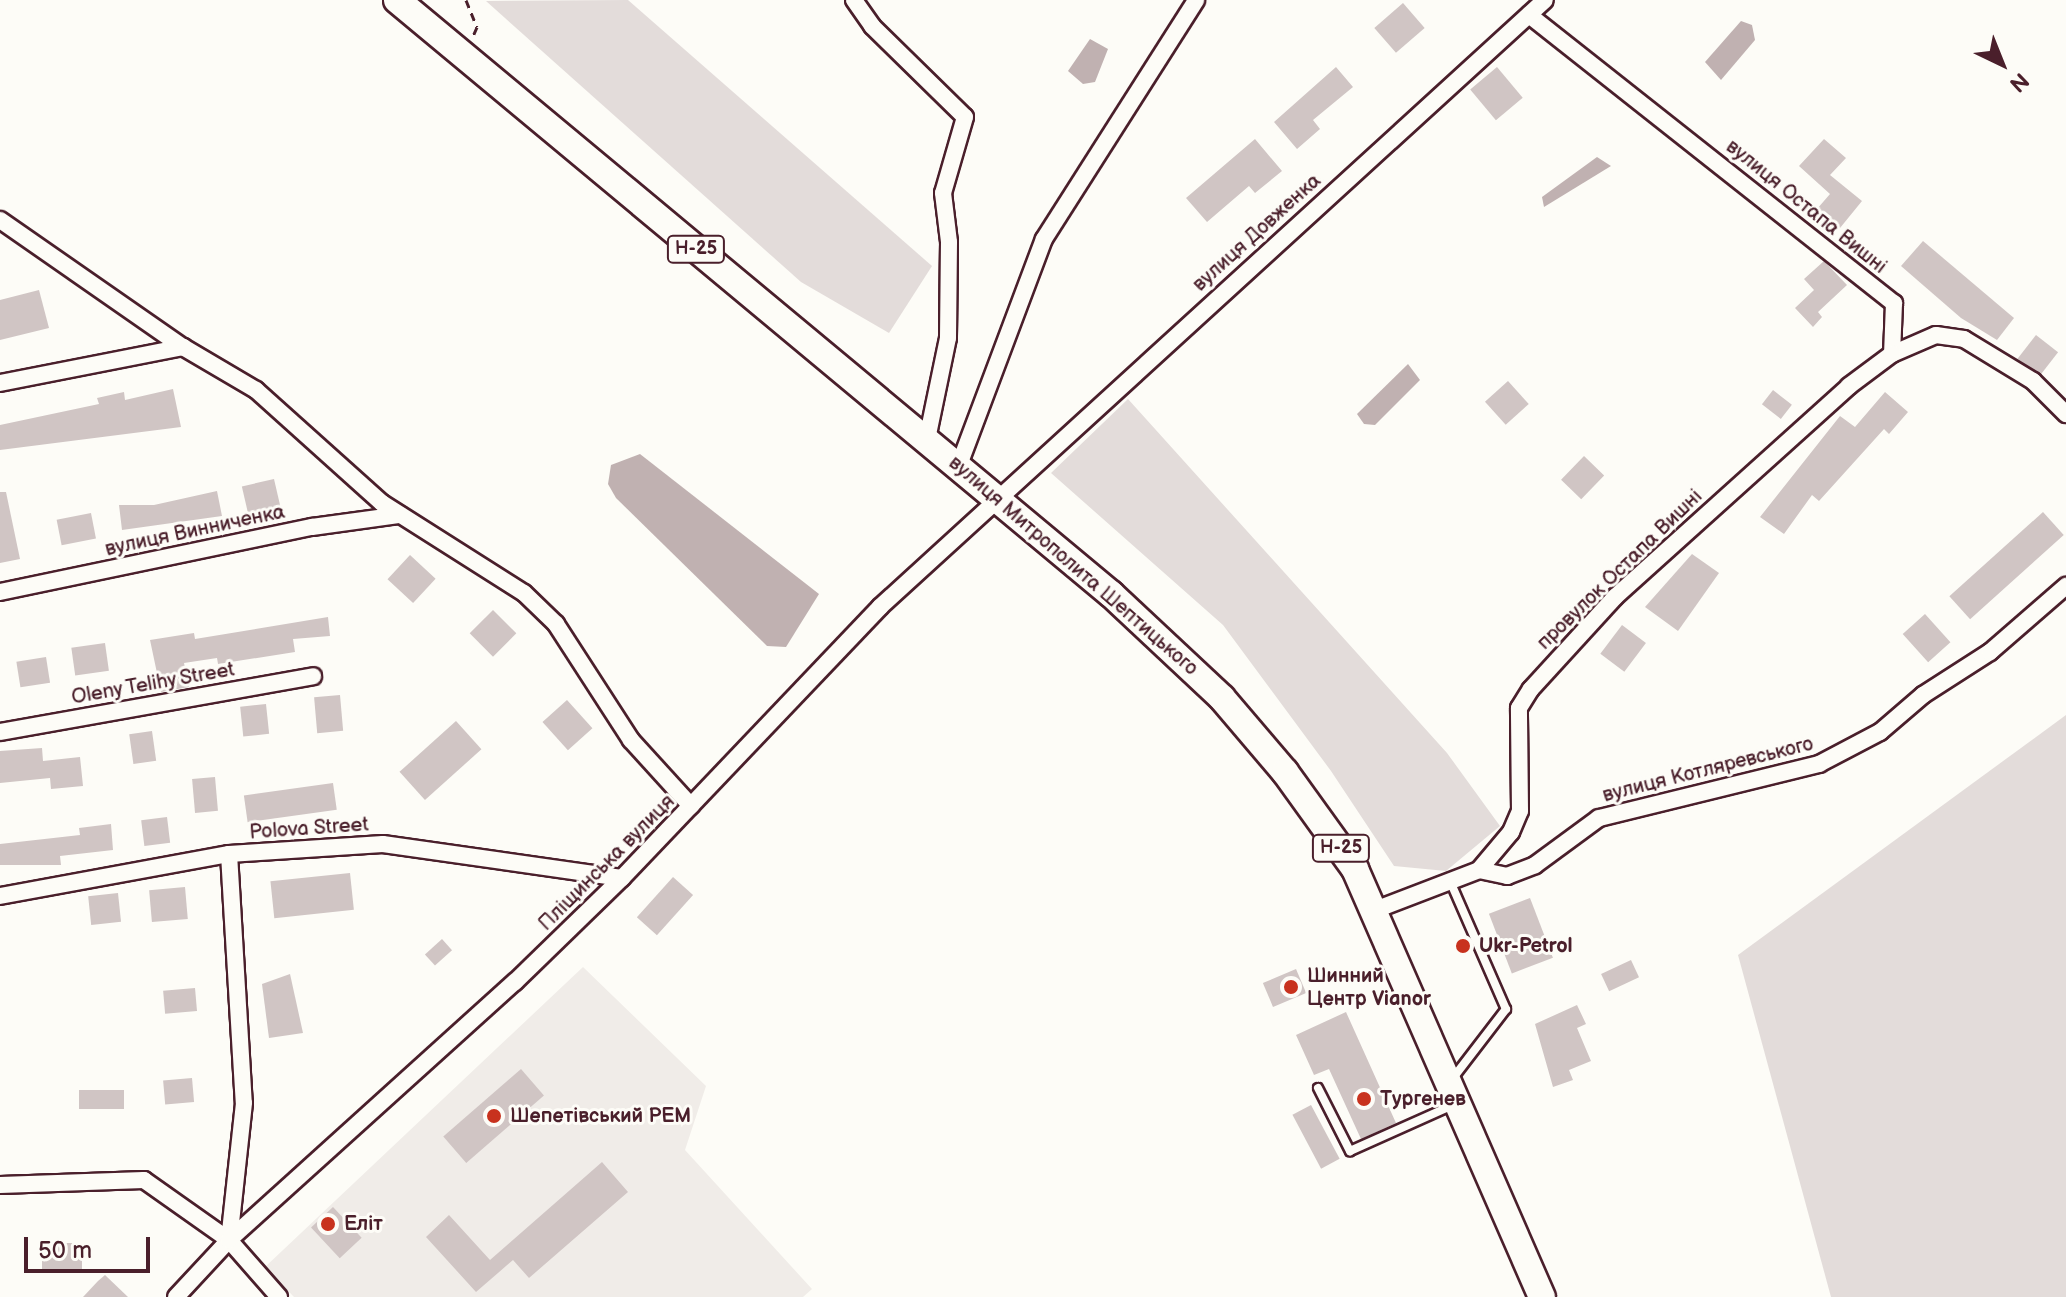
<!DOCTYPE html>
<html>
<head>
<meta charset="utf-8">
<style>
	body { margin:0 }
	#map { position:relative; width:2066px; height:1297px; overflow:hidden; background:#fdfcf7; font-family:"Balsamiq Sans",sans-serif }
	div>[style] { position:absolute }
	.built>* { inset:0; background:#f0ece8 }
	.green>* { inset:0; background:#e3dcda }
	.water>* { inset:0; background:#c0b1b1 }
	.building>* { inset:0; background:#d0c5c4; transform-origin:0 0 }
	.path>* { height:3px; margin-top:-1.5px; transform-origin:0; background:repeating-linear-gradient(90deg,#4a1f2b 0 8px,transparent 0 14px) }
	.roads { filter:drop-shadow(2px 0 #4a1f2b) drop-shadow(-2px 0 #4a1f2b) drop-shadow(0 2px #4a1f2b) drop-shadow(0 -2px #4a1f2b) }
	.lane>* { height:8px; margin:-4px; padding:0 4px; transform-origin:4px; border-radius:4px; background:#fdfcf7 }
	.street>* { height:16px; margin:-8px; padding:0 8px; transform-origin:8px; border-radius:8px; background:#fdfcf7 }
	.primary>* { height:26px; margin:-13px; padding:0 13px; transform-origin:13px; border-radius:13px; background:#fdfcf7 }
	.dots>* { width:22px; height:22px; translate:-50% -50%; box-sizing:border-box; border:4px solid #fdfcf7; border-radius:50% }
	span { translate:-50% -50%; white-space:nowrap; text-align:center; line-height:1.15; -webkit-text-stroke:6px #fdfcf7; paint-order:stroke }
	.shield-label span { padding:2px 6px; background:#fdfcf7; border:2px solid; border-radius:6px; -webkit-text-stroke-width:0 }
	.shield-label { font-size:18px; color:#4a1f2b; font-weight:700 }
	.street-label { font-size:20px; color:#4a1f2b }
	.poi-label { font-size:20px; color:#4a1f2b; font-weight:700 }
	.left { translate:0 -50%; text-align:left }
	.north { position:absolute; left:1962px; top:24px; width:80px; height:80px; -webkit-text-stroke:6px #fdfcf7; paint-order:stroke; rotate:137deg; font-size:22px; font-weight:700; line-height:32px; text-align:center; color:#4a1f2b }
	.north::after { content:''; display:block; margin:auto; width:28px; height:36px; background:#4a1f2b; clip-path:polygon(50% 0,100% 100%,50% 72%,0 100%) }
	.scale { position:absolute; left:24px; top:1237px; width:126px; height:36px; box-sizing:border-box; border:4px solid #4a1f2b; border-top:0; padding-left:10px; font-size:24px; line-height:28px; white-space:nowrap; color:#4a1f2b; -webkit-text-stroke:6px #fdfcf7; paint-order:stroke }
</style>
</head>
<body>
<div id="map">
	<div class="built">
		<div style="clip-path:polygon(583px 967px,706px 1086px,685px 1150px,812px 1289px,803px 1297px,294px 1297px,265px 1267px)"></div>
	</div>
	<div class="green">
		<div style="clip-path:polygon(628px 0,932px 266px,889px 333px,801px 282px,486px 1px)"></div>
		<div style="clip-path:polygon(1128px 399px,1447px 753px,1500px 826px,1446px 871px,1394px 866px,1331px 771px,1223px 625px,1051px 473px)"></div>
		<div style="clip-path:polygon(2066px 715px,2066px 1297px,1831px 1297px,1738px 955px)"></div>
	</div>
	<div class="water">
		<div style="clip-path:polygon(1741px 21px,1752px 25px,1755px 40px,1721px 80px,1705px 62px)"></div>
		<div style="clip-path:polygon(1090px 39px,1108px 49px,1095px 82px,1083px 84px,1068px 71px)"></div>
		<div style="clip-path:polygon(1597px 157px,1611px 166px,1544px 207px,1542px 197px)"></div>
		<div style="clip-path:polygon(1408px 364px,1420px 380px,1375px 425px,1364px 424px,1357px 414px)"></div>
		<div style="clip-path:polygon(640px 454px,819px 594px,786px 647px,767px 646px,616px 498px,608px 484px,611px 465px)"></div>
	</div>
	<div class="building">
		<div style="left:1403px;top:3px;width:33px;height:38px;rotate:49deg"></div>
		<div style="clip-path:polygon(1336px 67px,1353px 87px,1313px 120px,1320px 129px,1297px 149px,1274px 122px)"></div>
		<div style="left:1497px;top:67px;width:40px;height:35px;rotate:50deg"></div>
		<div style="clip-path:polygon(1255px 139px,1282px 171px,1255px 193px,1249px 186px,1207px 222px,1186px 198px)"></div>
		<div style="clip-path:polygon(1824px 139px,1846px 158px,1830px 175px,1862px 201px,1840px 228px,1817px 209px,1830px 194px,1799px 166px)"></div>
		<div style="clip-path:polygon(1923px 241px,2014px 318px,1997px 340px,1961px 318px,1901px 266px)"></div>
		<div style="clip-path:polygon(1824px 261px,1847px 285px,1818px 312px,1822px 317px,1813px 327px,1795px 308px,1814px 290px,1804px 279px)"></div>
		<div style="clip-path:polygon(39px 290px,49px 328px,0 340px,0 300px)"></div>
		<div style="left:2036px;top:335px;width:28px;height:30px;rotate:38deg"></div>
		<div style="left:1508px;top:381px;width:31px;height:31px;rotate:48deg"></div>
		<div style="clip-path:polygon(173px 389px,181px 427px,0 450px,0 425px,99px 404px,97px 398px,124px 392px,125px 400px)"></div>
		<div style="left:1773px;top:390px;width:24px;height:18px;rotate:38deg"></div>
		<div style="clip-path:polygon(1885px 392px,1908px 412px,1889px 434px,1884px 429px,1819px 501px,1812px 495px,1784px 534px,1760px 517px,1840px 416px,1855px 427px)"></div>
		<div style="left:1584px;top:456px;width:28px;height:33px;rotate:44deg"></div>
		<div style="left:274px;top:479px;width:28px;height:33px;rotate:77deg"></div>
		<div style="clip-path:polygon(217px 491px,222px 516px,122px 530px,119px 505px,154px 505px)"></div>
		<div style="clip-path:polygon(0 492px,6px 492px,20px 559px,0 563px)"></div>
		<div style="left:2043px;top:512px;width:31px;height:126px;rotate:48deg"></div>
		<div style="left:91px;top:513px;width:26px;height:35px;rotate:79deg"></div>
		<div style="clip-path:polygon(1692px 554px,1719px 573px,1678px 631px,1645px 607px)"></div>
		<div style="left:410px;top:555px;width:35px;height:33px;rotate:43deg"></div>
		<div style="left:493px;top:610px;width:33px;height:33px;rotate:45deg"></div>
		<div style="left:1925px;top:614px;width:38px;height:30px;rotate:48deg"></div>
		<div style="clip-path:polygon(328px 617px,330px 636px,293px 639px,295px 652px,218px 664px,217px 658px,184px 663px,189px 687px,161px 692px,150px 640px,194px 633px,195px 639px)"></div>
		<div style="left:1622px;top:625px;width:30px;height:36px;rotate:37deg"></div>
		<div style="left:105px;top:643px;width:28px;height:34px;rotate:82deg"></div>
		<div style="left:46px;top:657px;width:26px;height:30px;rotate:81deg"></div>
		<div style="left:340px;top:695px;width:36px;height:26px;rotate:85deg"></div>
		<div style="left:567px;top:700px;width:38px;height:33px;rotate:48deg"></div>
		<div style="left:266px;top:704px;width:30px;height:26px;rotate:84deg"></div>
		<div style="left:456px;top:721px;width:38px;height:76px;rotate:48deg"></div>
		<div style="left:152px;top:731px;width:30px;height:23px;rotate:82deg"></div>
		<div style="clip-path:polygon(42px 748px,43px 761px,80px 757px,83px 786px,51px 789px,50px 778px,0 783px,0 751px)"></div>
		<div style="left:215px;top:777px;width:34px;height:23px;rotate:85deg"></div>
		<div style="left:333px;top:783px;width:27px;height:90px;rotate:82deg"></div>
		<div style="left:167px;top:817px;width:26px;height:26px;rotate:83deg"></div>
		<div style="clip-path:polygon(111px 824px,113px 850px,60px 856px,61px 865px,0 865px,0 844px,80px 835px,79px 828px)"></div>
		<div style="left:350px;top:873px;width:37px;height:80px;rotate:84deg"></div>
		<div style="left:673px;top:877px;width:27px;height:54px;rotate:42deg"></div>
		<div style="left:185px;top:887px;width:32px;height:36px;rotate:85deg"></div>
		<div style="left:118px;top:893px;width:29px;height:30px;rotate:84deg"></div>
		<div style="left:1530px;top:898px;width:64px;height:44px;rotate:69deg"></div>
		<div style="left:442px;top:939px;width:15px;height:23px;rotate:48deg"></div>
		<div style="left:1631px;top:960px;width:19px;height:33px;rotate:65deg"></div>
		<div style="left:1296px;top:969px;width:26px;height:36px;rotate:67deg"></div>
		<div style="clip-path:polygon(290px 974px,303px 1033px,269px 1038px,262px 984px)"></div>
		<div style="left:195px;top:988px;width:23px;height:32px;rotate:85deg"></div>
		<div style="clip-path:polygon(1577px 1005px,1586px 1024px,1577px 1028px,1591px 1061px,1569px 1070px,1573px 1080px,1553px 1087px,1535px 1024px)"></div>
		<div style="clip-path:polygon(1346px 1012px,1396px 1123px,1361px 1139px,1329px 1069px,1314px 1075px,1296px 1035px)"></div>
		<div style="left:521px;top:1069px;width:35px;height:103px;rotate:49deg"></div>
		<div style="left:192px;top:1078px;width:24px;height:29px;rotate:85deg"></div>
		<div style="left:79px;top:1090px;width:45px;height:19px"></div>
		<div style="left:1311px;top:1105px;width:61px;height:21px;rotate:62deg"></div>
		<div style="clip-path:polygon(602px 1162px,628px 1192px,529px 1278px,513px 1260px,476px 1292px,426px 1237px,449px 1215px,490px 1260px)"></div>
		<div style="left:333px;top:1207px;width:42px;height:30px;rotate:47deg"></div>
		<div style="left:42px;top:1243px;width:40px;height:29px"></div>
		<div style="clip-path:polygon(105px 1275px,128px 1297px,83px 1297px,98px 1281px)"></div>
	</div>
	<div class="path">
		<div style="left:466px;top:0;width:29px;rotate:68deg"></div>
		<div style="left:477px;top:27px;width:10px;rotate:114deg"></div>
	</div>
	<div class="roads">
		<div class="lane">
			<div style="left:1450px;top:881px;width:140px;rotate:66.4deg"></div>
			<div style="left:1506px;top:1009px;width:87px;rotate:127.5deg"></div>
			<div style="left:1318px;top:1088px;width:71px;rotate:63.1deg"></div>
			<div style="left:1350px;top:1151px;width:115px;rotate:-24.1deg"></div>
		</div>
		<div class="street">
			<div style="left:854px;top:0;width:32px;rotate:55deg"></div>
			<div style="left:872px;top:26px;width:130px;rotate:44.4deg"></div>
			<div style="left:965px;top:117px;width:79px;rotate:106.1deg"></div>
			<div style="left:943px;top:193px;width:49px;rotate:83deg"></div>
			<div style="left:949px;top:242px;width:96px;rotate:90.6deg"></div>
			<div style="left:948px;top:338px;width:103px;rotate:101.7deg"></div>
			<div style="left:1529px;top:15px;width:465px;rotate:38.3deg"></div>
			<div style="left:1894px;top:303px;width:51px;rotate:92.2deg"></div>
			<div style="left:1892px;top:354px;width:48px;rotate:-23.4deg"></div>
			<div style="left:1936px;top:335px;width:28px;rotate:8deg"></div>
			<div style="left:1964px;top:339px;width:81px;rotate:31.3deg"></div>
			<div style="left:2033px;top:381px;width:47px;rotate:45deg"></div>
			<div style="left:0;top:220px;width:223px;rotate:34.8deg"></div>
			<div style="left:183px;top:347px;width:85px;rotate:30.5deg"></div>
			<div style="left:256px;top:390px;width:169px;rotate:41.9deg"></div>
			<div style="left:382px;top:503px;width:168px;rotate:32.4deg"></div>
			<div style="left:524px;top:593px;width:45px;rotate:44.1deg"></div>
			<div style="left:556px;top:624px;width:138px;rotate:57.1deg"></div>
			<div style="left:631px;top:740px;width:89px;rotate:47.7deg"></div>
			<div style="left:0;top:383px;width:187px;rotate:-11.1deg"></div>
			<div style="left:959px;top:465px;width:241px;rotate:-69.4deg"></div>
			<div style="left:1044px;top:239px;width:283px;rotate:-57.5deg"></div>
			<div style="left:0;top:592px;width:319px;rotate:-11.8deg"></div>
			<div style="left:312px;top:527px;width:89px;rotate:-7.8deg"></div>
			<div style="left:0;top:732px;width:318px;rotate:-10.1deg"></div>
			<div style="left:229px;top:854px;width:249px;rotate:86.6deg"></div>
			<div style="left:244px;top:1103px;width:138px;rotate:96.2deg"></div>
			<div style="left:1479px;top:870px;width:50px;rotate:-49.9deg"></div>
			<div style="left:1511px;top:832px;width:23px;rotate:-67deg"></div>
			<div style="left:1520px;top:811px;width:103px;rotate:-90.6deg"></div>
			<div style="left:1519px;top:708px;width:22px;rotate:-58deg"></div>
			<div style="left:1531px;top:689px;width:125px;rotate:-47.6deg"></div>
			<div style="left:1615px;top:597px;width:315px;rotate:-42deg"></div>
			<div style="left:1849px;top:386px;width:54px;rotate:-36.7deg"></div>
			<div style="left:0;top:896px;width:233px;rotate:-10.4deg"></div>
			<div style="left:229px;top:854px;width:154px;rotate:-3.7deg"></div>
			<div style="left:383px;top:844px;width:241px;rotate:8.1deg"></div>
			<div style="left:1375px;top:910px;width:111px;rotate:-21deg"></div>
			<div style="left:1479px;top:870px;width:29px;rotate:12deg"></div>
			<div style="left:1507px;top:876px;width:30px;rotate:-21deg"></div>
			<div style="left:1535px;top:865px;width:79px;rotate:-36.3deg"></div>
			<div style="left:1599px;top:818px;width:227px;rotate:-13.8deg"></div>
			<div style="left:1819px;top:764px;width:69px;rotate:-27.7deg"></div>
			<div style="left:1880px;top:732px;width:57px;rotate:-40.7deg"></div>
			<div style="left:1923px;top:695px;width:80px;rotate:-32.7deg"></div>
			<div style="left:1990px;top:652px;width:101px;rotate:-41deg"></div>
			<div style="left:0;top:1185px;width:144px;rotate:-2deg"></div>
			<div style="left:144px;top:1180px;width:104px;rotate:35.2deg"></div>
			<div style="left:229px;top:1240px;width:76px;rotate:48.7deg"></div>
			<div style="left:176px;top:1297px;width:78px;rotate:-47.1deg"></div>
			<div style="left:229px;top:1240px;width:385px;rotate:-42.1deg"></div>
			<div style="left:515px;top:982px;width:149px;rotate:-44.2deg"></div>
			<div style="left:622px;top:878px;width:374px;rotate:-46.4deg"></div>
			<div style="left:880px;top:607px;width:900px;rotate:-42.39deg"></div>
		</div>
		<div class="primary">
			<div style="left:397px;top:0;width:929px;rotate:39.76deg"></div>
			<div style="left:1111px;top:594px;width:152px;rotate:43.1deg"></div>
			<div style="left:1222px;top:698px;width:97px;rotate:49.6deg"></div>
			<div style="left:1285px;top:772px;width:120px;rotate:54.2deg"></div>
			<div style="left:1355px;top:869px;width:467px;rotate:66.4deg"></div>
		</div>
	</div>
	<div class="dots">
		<div style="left:1463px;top:946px;background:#c8321e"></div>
		<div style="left:1291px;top:987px;background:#c8321e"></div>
		<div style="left:1364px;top:1099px;background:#c8321e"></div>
		<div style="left:494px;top:1116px;background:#c8321e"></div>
		<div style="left:328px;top:1224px;background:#c8321e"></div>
	</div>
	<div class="shield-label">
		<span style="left:696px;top:249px">Н-25</span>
		<span style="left:1341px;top:848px">Н-25</span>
	</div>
	<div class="street-label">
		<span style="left:1806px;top:207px;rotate:39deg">вулиця Остапа Вишні</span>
		<span style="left:1257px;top:233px;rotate:-42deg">вулиця Довженка</span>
		<span style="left:195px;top:531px;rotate:-12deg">вулиця Винниченка</span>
		<span style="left:1073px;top:566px;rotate:41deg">вулиця Митрополита Шептицького</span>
		<span style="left:1620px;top:570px;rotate:-44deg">провулок Остапа Вишні</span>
		<span style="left:153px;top:684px;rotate:-10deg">Oleny Telihy Street</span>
		<span style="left:1708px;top:770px;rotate:-14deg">вулиця Котляревського</span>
		<span style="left:309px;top:829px;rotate:-4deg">Polova Street</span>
		<span style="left:607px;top:863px;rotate:-45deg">Пліщинська вулиця</span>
	</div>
	<div class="poi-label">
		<span class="left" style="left:1479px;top:946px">Ukr-Petrol</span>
		<span class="left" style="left:1307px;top:988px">Шинний<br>Центр Vianor</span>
		<span class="left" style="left:1380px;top:1099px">Тургенев</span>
		<span class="left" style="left:510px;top:1116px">Шепетівський РЕМ</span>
		<span class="left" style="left:344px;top:1224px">Еліт</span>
	</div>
	<div class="north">N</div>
	<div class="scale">50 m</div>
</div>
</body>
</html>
